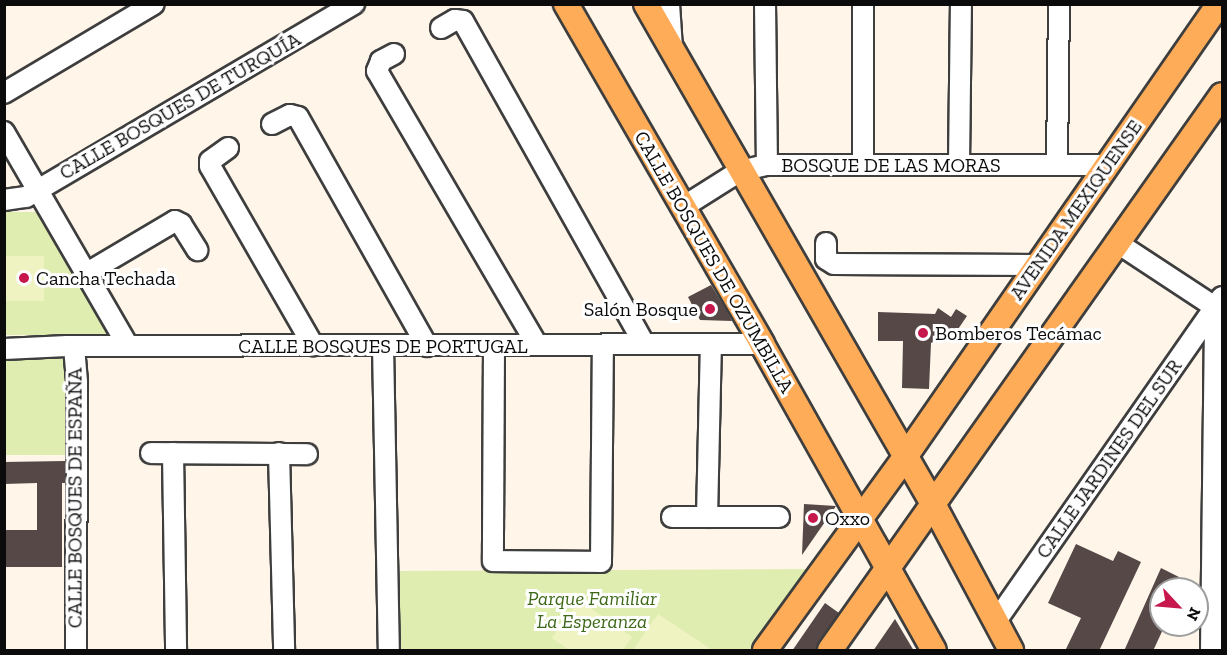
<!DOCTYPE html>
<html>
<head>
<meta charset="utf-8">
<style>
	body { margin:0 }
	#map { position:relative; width:1227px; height:655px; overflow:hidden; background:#fff5e9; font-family:"Zilla Slab",serif }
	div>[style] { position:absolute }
	.green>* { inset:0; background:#dfedb0; transform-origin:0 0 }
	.pitch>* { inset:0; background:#eff3c2; transform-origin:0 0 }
	.building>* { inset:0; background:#554847 }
	.roads { filter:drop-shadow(2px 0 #3e3e3e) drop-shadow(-2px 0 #3e3e3e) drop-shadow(0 2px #3e3e3e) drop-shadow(0 -2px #3e3e3e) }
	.minor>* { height:20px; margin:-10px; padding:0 10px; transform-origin:10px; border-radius:10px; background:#fff }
	.major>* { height:24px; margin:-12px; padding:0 12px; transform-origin:12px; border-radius:12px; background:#ffac59 }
	.dots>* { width:16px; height:16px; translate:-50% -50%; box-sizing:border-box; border:3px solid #fff; border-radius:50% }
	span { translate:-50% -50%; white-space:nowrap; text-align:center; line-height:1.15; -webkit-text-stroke:6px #fff; paint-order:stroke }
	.street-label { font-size:20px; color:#0b0b0b }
	.poi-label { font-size:20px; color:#0b0b0b }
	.left { translate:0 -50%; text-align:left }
	.right { translate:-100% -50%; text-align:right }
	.park-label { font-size:20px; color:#3c6817; font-style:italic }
	.frame { position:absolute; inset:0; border:6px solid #0b0b0b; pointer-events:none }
	.north { position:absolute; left:1149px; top:577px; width:60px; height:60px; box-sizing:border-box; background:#fff; border:2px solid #9d9d9d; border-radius:50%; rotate:116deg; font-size:16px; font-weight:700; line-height:24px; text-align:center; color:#0b0b0b }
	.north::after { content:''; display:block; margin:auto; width:21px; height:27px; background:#c6184d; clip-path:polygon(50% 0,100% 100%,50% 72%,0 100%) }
</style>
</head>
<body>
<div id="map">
	<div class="green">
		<div style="clip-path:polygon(4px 212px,36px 212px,108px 335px,5px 335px)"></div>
		<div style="left:5px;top:359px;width:63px;height:96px"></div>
		<div style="clip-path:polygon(813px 569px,755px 650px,400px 650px,400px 571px)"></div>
	</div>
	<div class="pitch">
		<div style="left:5px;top:256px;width:39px;height:45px"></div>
		<div style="clip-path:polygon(579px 600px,632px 637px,623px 650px,569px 650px,552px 638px)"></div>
		<div style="clip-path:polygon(658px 614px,712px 650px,633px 650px)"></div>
	</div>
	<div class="building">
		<div style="clip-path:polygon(711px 285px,727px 311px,732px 321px,700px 320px,688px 297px)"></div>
		<div style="clip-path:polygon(938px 308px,951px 317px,956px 309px,967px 316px,952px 338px,949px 335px,931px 343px,929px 389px,902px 388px,903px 341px,878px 341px,878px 312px,935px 314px)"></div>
		<div style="clip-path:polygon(65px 461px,65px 483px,62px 483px,62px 567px,4px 567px,4px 530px,37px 530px,37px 483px,4px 484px,4px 462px)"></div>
		<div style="clip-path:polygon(804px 504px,836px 506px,802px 555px)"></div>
		<div style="clip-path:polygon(1076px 544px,1113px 561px,1118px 551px,1141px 562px,1099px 651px,1065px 651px,1081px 618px,1048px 603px)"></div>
		<div style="clip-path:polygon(1161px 568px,1185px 580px,1181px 589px,1161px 589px,1161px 625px,1165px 625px,1153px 651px,1124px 651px)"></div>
		<div style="clip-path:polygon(825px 603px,839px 613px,818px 642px,816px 650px,792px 651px)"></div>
		<div style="clip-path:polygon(895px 619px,914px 651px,873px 651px)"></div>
	</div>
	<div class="roads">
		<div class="minor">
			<div style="left:669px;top:4px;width:44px;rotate:86.1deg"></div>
			<div style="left:765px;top:4px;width:161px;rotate:89.3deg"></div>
			<div style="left:441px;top:28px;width:16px;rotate:-30deg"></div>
			<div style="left:455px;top:20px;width:8px;rotate:7deg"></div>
			<div style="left:463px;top:21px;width:370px;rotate:60.7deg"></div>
			<div style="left:394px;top:54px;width:15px;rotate:152deg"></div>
			<div style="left:381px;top:61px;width:11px;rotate:112deg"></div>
			<div style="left:377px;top:71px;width:317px;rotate:59.7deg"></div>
			<div style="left:4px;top:93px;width:174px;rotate:-30.7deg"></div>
			<div style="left:272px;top:124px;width:20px;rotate:-27deg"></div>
			<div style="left:290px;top:115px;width:8px;rotate:14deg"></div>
			<div style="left:298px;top:117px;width:263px;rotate:60.6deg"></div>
			<div style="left:4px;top:132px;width:247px;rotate:59.9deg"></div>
			<div style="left:228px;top:148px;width:22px;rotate:144deg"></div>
			<div style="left:210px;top:161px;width:5px;rotate:90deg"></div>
			<div style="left:210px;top:166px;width:207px;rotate:60.1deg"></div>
			<div style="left:863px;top:164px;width:160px;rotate:-90deg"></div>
			<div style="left:959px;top:164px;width:160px;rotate:-89.3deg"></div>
			<div style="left:1057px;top:164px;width:160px;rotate:-89.3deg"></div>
			<div style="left:4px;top:200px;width:22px;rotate:-8deg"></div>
			<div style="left:26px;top:197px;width:381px;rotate:-30.5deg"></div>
			<div style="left:683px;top:207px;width:67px;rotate:-32.3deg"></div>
			<div style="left:740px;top:171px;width:28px;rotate:-13deg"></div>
			<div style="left:767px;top:165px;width:342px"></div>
			<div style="left:1116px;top:242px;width:118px;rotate:33.3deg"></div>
			<div style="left:1215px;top:307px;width:7px;rotate:8deg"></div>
			<div style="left:826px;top:243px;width:16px;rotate:90deg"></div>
			<div style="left:826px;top:259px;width:9px;rotate:32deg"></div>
			<div style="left:834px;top:264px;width:204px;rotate:0.3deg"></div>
			<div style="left:87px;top:273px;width:102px;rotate:-30.6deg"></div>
			<div style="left:175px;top:221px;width:7px;rotate:27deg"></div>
			<div style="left:181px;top:224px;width:31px;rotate:58deg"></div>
			<div style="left:383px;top:346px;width:304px;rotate:88.9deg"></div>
			<div style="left:494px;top:346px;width:215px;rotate:90.3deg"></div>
			<div style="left:493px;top:561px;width:108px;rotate:0.5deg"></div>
			<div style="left:601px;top:562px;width:217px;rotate:-89.5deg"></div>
			<div style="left:74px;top:347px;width:36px;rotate:85deg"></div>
			<div style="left:77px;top:383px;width:267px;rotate:90.2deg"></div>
			<div style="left:4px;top:349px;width:63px;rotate:-2.7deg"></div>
			<div style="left:67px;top:346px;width:695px;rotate:-0.16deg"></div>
			<div style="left:151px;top:453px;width:156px;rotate:0.4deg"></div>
			<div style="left:173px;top:453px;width:197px;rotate:89.1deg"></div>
			<div style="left:279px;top:453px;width:197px;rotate:88.5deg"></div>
			<div style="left:672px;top:517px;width:107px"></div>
			<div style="left:707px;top:517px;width:172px;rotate:-88.7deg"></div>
			<div style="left:996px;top:621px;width:395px;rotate:-55.1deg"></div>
			<div style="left:1211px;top:650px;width:343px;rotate:-89.3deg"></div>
		</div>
		<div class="major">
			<div style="left:566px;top:4px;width:392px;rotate:60deg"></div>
			<div style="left:762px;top:344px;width:351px;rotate:60.7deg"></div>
			<div style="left:646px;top:4px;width:577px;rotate:60.14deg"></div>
			<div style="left:933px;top:504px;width:166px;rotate:61.9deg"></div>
			<div style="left:765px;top:650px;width:238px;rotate:-54deg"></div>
			<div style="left:905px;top:457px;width:551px;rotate:-55.27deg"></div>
			<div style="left:830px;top:650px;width:679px;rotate:-54.77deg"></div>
		</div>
	</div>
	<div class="dots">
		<div style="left:24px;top:278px;background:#c6184d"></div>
		<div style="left:710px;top:309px;background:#c6184d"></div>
		<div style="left:923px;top:333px;background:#c6184d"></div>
		<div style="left:813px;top:518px;background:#c6184d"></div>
	</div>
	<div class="street-label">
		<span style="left:180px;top:106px;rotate:-30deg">CALLE BOSQUES DE TURQUÍA</span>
		<span style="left:891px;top:165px">BOSQUE DE LAS MORAS</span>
		<span style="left:1076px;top:210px;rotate:-55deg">AVENIDA MEXIQUENSE</span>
		<span style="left:714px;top:262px;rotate:60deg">CALLE BOSQUES DE OZUMBILLA</span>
		<span style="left:383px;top:346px">CALLE BOSQUES DE PORTUGAL</span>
		<span style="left:1109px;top:459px;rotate:-55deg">CALLE JARDINES DEL SUR</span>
		<span style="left:75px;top:498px;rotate:-90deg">CALLE BOSQUES DE ESPAÑA</span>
	</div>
	<div class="poi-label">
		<span class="left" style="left:36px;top:278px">Cancha Techada</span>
		<span class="right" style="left:698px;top:309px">Salón Bosque</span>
		<span class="left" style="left:935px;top:333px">Bomberos Tecámac</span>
		<span class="left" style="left:825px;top:518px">Oxxo</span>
	</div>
	<div class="park-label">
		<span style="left:592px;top:610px">Parque Familiar<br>La Esperanza</span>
	</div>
	<div class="frame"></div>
	<div class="north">N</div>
</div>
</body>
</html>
